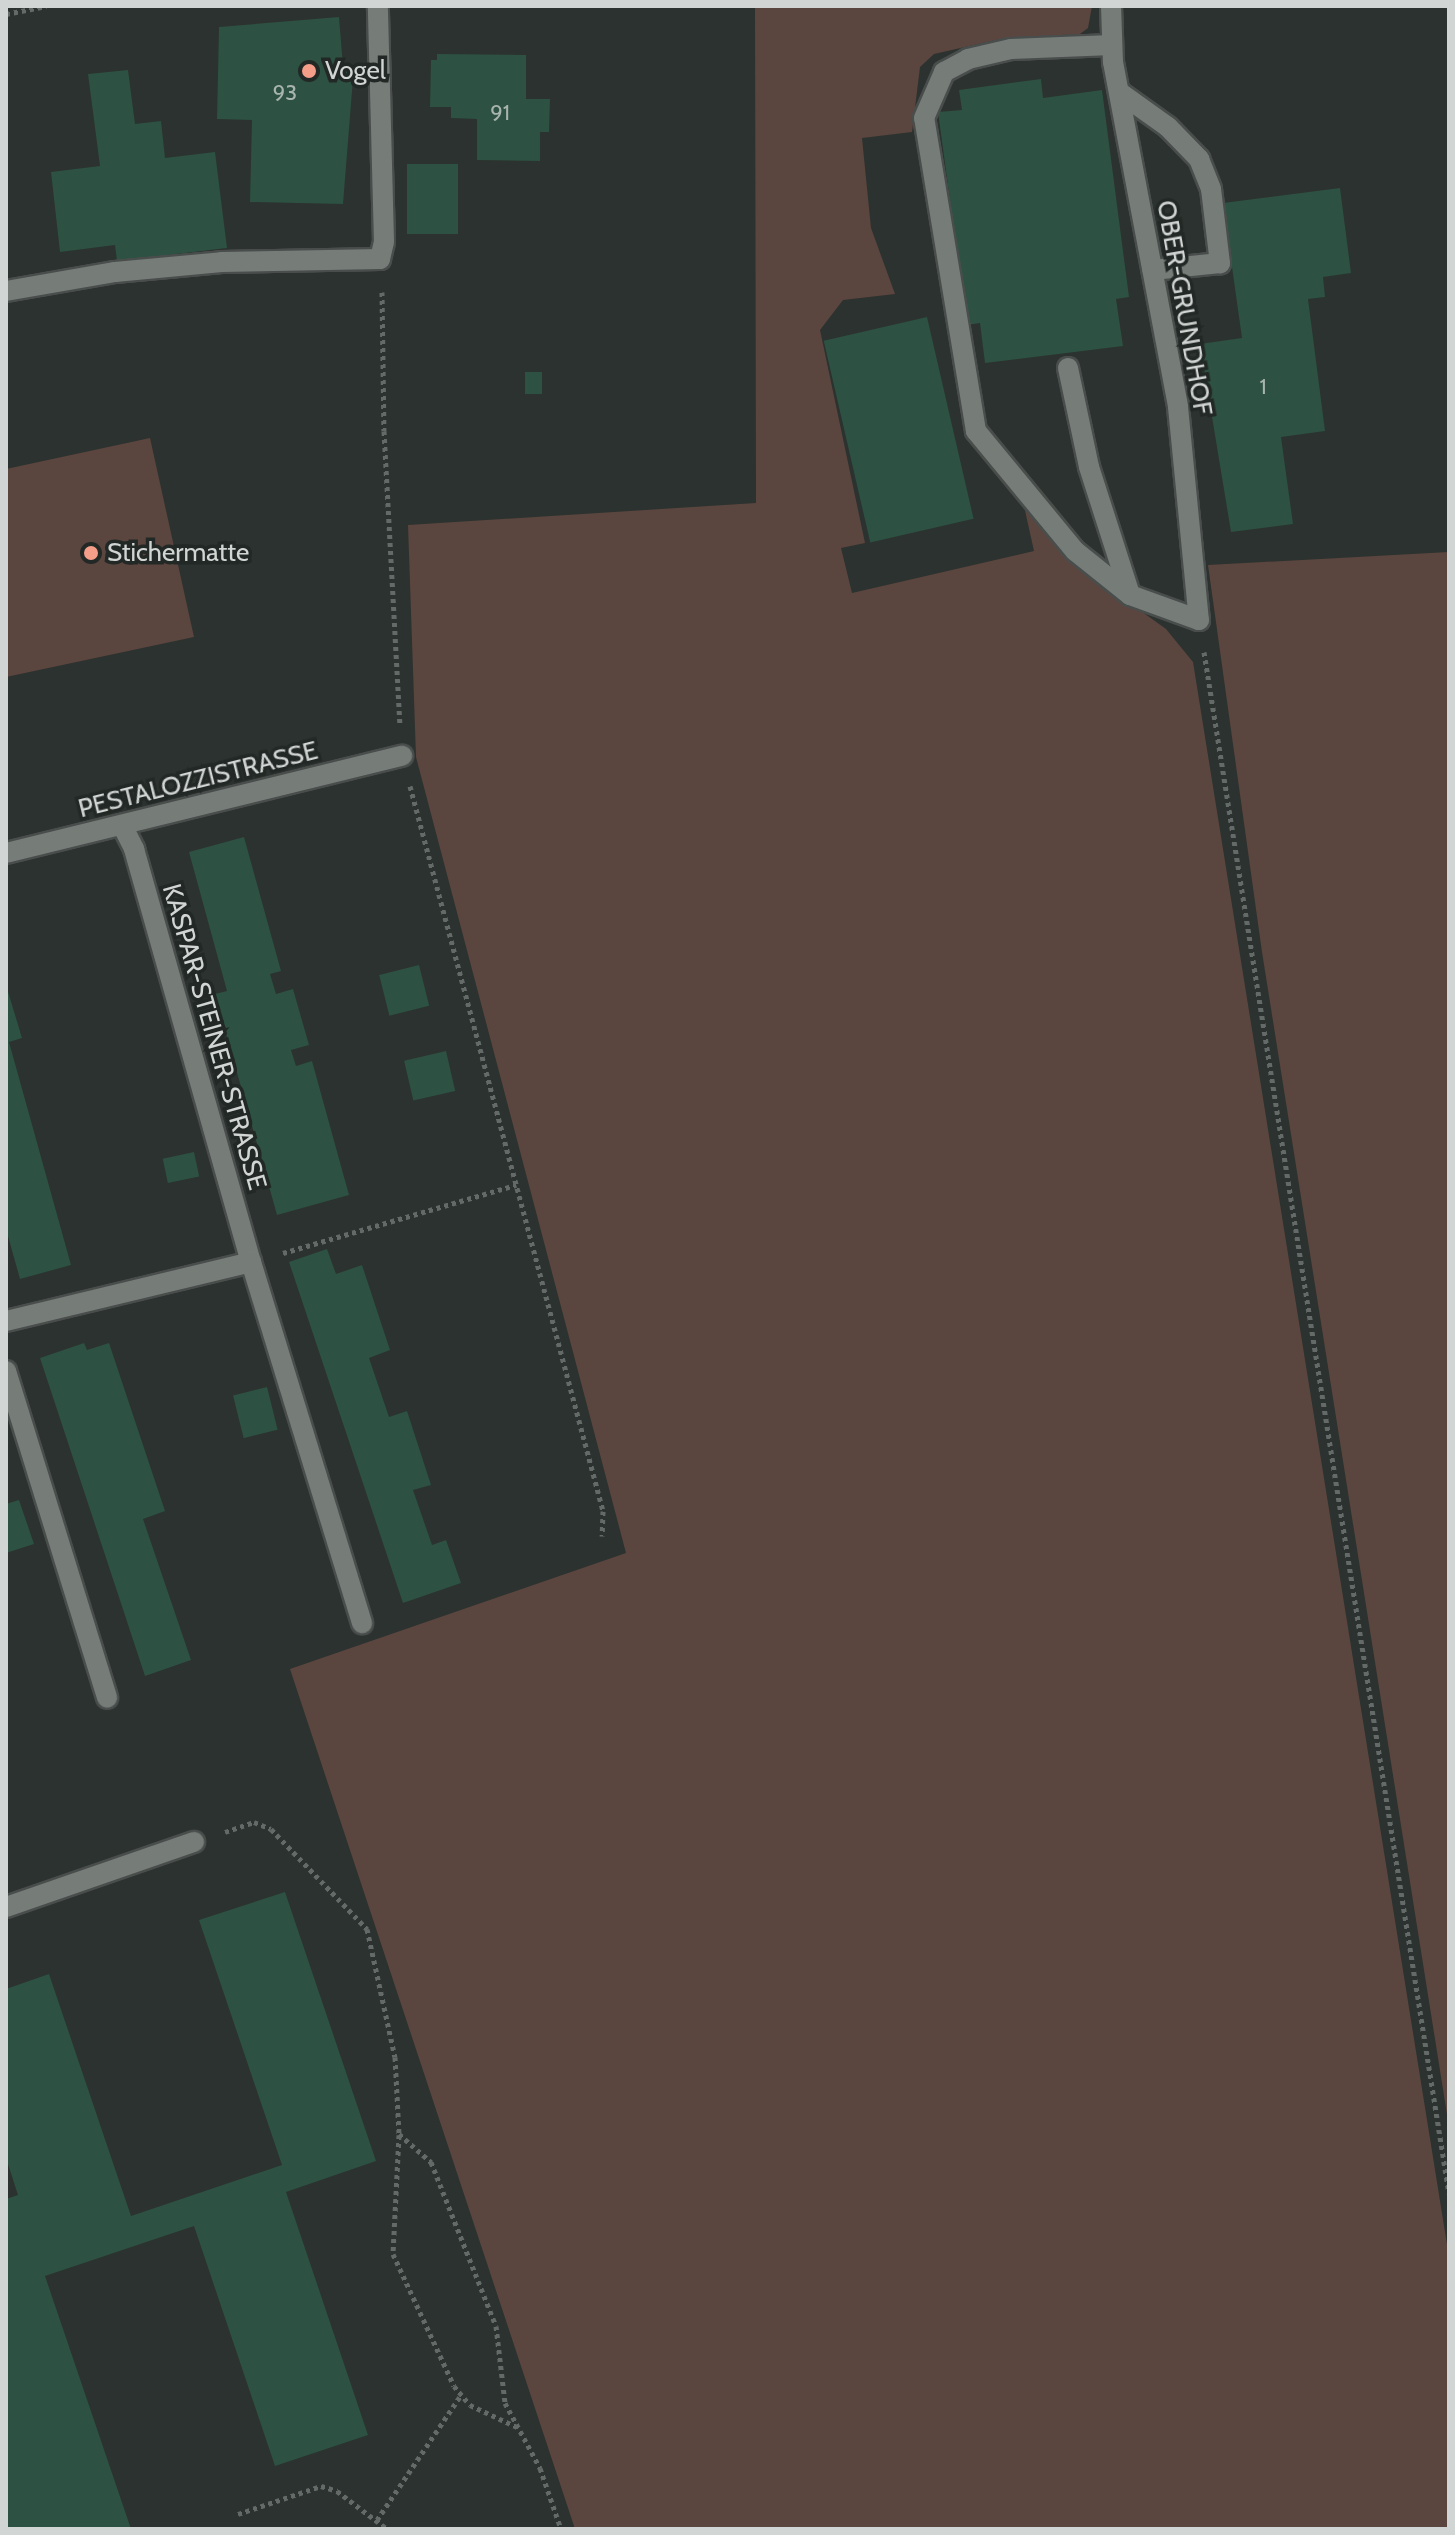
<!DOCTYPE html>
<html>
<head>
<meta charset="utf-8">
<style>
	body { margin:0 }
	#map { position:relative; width:1455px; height:2535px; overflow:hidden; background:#2c322f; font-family:Cabin,sans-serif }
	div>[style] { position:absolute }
	.green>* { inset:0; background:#5b453f }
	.building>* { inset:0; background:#2d5142; transform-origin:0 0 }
	.path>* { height:5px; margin-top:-2.5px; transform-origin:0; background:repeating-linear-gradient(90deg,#646a67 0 4px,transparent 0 8px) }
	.roads { filter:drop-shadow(2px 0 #494e4c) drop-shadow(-2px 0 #494e4c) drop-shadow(0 2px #494e4c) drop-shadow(0 -2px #494e4c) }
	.minor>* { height:20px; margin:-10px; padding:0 10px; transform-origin:10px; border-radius:10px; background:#767d79 }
	.dots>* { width:22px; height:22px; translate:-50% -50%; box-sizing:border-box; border:4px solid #222825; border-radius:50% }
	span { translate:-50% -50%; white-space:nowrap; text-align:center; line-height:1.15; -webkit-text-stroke:7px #222825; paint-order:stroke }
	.number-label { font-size:22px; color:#a8b4af }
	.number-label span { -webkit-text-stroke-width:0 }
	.poi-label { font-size:26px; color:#d1d5d3 }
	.left { translate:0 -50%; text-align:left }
	.street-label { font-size:26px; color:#d1d5d3 }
	.frame { position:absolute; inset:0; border:8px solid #d1d5d3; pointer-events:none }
</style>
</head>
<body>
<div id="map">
	<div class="green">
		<div style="clip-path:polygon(755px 6px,1092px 6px,1088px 28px,1080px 34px,1005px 38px,934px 54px,920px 67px,912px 132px,862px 138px,871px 228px,895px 294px,843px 300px,820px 330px,865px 543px,841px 548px,852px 593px,1034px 551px,1024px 506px,1109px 588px,1166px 629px,1193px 662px,1449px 2257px,1449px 2529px,575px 2529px,290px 1669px,626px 1553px,416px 757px,408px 525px,756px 503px)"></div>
		<div style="clip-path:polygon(150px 438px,194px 637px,6px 677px,6px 469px)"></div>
		<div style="clip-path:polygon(1449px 552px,1449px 2127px,1262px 952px,1208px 565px)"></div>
	</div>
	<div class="building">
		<div style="clip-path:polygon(339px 17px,343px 66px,354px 66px,343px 204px,250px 202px,252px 120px,217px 119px,219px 27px)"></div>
		<div style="clip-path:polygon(437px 54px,526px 55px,526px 99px,550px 99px,549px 132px,540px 132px,540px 161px,477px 160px,477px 119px,451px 118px,451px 107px,430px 107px,431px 60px,437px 60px)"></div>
		<div style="clip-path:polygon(128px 70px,135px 124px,161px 121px,165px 158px,215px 152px,227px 248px,117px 261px,115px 245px,60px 252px,51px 172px,100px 166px,88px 74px)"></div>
		<div style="clip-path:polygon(1041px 79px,1043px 98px,1102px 90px,1129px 297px,1116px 299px,1123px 346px,985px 363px,980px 323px,967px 325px,938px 112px,962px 110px,959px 90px)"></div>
		<div style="left:407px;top:164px;width:51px;height:70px"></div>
		<div style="clip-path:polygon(1340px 188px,1351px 273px,1323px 277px,1325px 297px,1308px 299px,1325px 431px,1281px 437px,1293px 524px,1231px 532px,1200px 344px,1242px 338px,1223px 203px)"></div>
		<div style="left:927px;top:317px;width:207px;height:106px;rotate:77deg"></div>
		<div style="left:525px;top:372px;width:17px;height:22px"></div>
		<div style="clip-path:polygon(244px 837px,281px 971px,270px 974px,276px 994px,293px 989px,309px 1045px,291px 1050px,296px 1066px,312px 1061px,349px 1195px,277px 1215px,215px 994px,227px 991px,189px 852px)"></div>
		<div style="left:419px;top:965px;width:42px;height:41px;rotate:76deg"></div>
		<div style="clip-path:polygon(6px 985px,22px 1038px,9px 1042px,71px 1265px,20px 1279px,6px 1229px)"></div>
		<div style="left:446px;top:1051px;width:41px;height:43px;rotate:77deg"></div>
		<div style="left:194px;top:1152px;width:25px;height:32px;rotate:78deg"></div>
		<div style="clip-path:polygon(327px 1249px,336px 1274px,362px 1265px,390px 1350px,369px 1358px,389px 1417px,407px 1411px,431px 1485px,413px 1490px,432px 1545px,446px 1540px,461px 1583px,403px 1603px,289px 1262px)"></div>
		<div style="clip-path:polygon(84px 1343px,87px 1350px,109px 1343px,165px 1511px,143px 1519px,191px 1660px,145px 1676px,40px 1358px)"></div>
		<div style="left:267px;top:1387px;width:44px;height:35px;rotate:76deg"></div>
		<div style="clip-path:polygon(19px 1500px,34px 1544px,6px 1553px,6px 1504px)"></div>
		<div style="clip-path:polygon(285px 1892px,376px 2161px,286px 2192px,368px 2435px,275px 2466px,194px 2226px,45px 2276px,131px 2529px,6px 2529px,6px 2199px,18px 2195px,6px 2158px,6px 1989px,49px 1974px,131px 2216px,282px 2165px,199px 1920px)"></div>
	</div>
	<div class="path">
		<div style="left:6px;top:14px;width:41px;rotate:-11.3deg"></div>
		<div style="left:382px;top:292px;width:139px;rotate:89.2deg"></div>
		<div style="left:384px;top:431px;width:295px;rotate:86.9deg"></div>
		<div style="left:1204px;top:652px;width:1561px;rotate:80.97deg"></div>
		<div style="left:410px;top:786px;width:750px;rotate:75.09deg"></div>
		<div style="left:603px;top:1511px;width:25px;rotate:92deg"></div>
		<div style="left:283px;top:1253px;width:243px;rotate:-16.3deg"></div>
		<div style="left:225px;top:1832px;width:31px;rotate:-19deg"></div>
		<div style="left:254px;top:1822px;width:18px;rotate:22deg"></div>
		<div style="left:271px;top:1829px;width:139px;rotate:46.2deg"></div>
		<div style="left:367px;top:1929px;width:131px;rotate:77.7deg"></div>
		<div style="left:395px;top:2057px;width:77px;rotate:87deg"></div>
		<div style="left:399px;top:2134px;width:43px;rotate:41.2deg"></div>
		<div style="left:431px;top:2162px;width:176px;rotate:68.4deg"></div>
		<div style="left:496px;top:2326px;width:78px;rotate:83.3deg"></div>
		<div style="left:505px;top:2403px;width:74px;rotate:61.7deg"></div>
		<div style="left:540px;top:2468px;width:65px;rotate:71deg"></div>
		<div style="left:399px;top:2135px;width:119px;rotate:92.9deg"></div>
		<div style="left:393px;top:2254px;width:145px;rotate:65.2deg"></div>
		<div style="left:454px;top:2386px;width:25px;rotate:50deg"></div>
		<div style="left:470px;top:2405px;width:52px;rotate:25.1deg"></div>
		<div style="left:238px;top:2514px;width:88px;rotate:-18.6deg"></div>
		<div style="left:321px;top:2486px;width:17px;rotate:17deg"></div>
		<div style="left:337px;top:2491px;width:63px;rotate:37.2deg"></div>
		<div style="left:377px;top:2520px;width:151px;rotate:-56.1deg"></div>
	</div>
	<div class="roads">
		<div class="minor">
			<div style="left:1111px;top:6px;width:56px;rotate:88deg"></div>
			<div style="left:1113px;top:62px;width:351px;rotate:79.3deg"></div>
			<div style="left:1178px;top:407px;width:214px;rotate:84.4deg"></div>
			<div style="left:1199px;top:620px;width:73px;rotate:-160.1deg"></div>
			<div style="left:1130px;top:595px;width:70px;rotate:-141.3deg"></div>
			<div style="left:1075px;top:551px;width:156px;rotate:-129.5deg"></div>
			<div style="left:976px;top:431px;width:317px;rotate:-99.4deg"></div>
			<div style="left:924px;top:118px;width:50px;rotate:-66.5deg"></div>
			<div style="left:944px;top:72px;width:27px;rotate:-28deg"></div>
			<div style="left:968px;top:59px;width:44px;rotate:-13.1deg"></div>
			<div style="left:1011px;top:49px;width:101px;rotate:-2.3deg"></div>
			<div style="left:1119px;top:92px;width:60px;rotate:35.5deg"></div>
			<div style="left:1168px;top:127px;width:45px;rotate:45.9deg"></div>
			<div style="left:1199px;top:159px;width:32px;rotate:68deg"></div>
			<div style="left:1211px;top:189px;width:75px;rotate:83.1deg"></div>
			<div style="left:1220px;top:263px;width:68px;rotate:174.1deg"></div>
			<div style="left:6px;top:291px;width:111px;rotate:-9.9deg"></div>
			<div style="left:115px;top:272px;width:107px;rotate:-5.3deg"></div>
			<div style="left:222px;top:262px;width:158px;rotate:-1.1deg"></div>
			<div style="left:380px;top:259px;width:17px;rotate:-77deg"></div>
			<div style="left:384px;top:242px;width:236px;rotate:-91.5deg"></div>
			<div style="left:1068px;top:368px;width:101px;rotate:78deg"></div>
			<div style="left:1089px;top:467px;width:134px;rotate:72.2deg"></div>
			<div style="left:123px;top:827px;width:25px;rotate:63deg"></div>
			<div style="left:134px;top:849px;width:429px;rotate:74.2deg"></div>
			<div style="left:251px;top:1262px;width:378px;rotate:72.9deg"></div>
			<div style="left:6px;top:853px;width:408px;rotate:-13.8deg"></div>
			<div style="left:6px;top:1321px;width:252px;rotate:-13.5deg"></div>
			<div style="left:6px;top:1371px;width:342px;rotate:72.8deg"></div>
			<div style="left:6px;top:1907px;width:199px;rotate:-19.1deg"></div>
		</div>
	</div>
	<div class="dots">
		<div style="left:309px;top:71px;background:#f49e8a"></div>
		<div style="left:91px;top:553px;background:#f49e8a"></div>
	</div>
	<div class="number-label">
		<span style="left:285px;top:93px">93</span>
		<span style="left:500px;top:113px">91</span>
		<span style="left:1263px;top:387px">1</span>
	</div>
	<div class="poi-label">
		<span class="left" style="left:325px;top:71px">Vogel</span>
		<span class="left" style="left:107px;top:553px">Stichermatte</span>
	</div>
	<div class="street-label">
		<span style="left:1184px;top:308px;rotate:80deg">OBER-GRUNDHOF</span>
		<span style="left:198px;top:780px;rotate:-14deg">PESTALOZZISTRASSE</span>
		<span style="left:214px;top:1037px;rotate:74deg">KASPAR-STEINER-STRASSE</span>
	</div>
	<div class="frame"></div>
</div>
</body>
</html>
